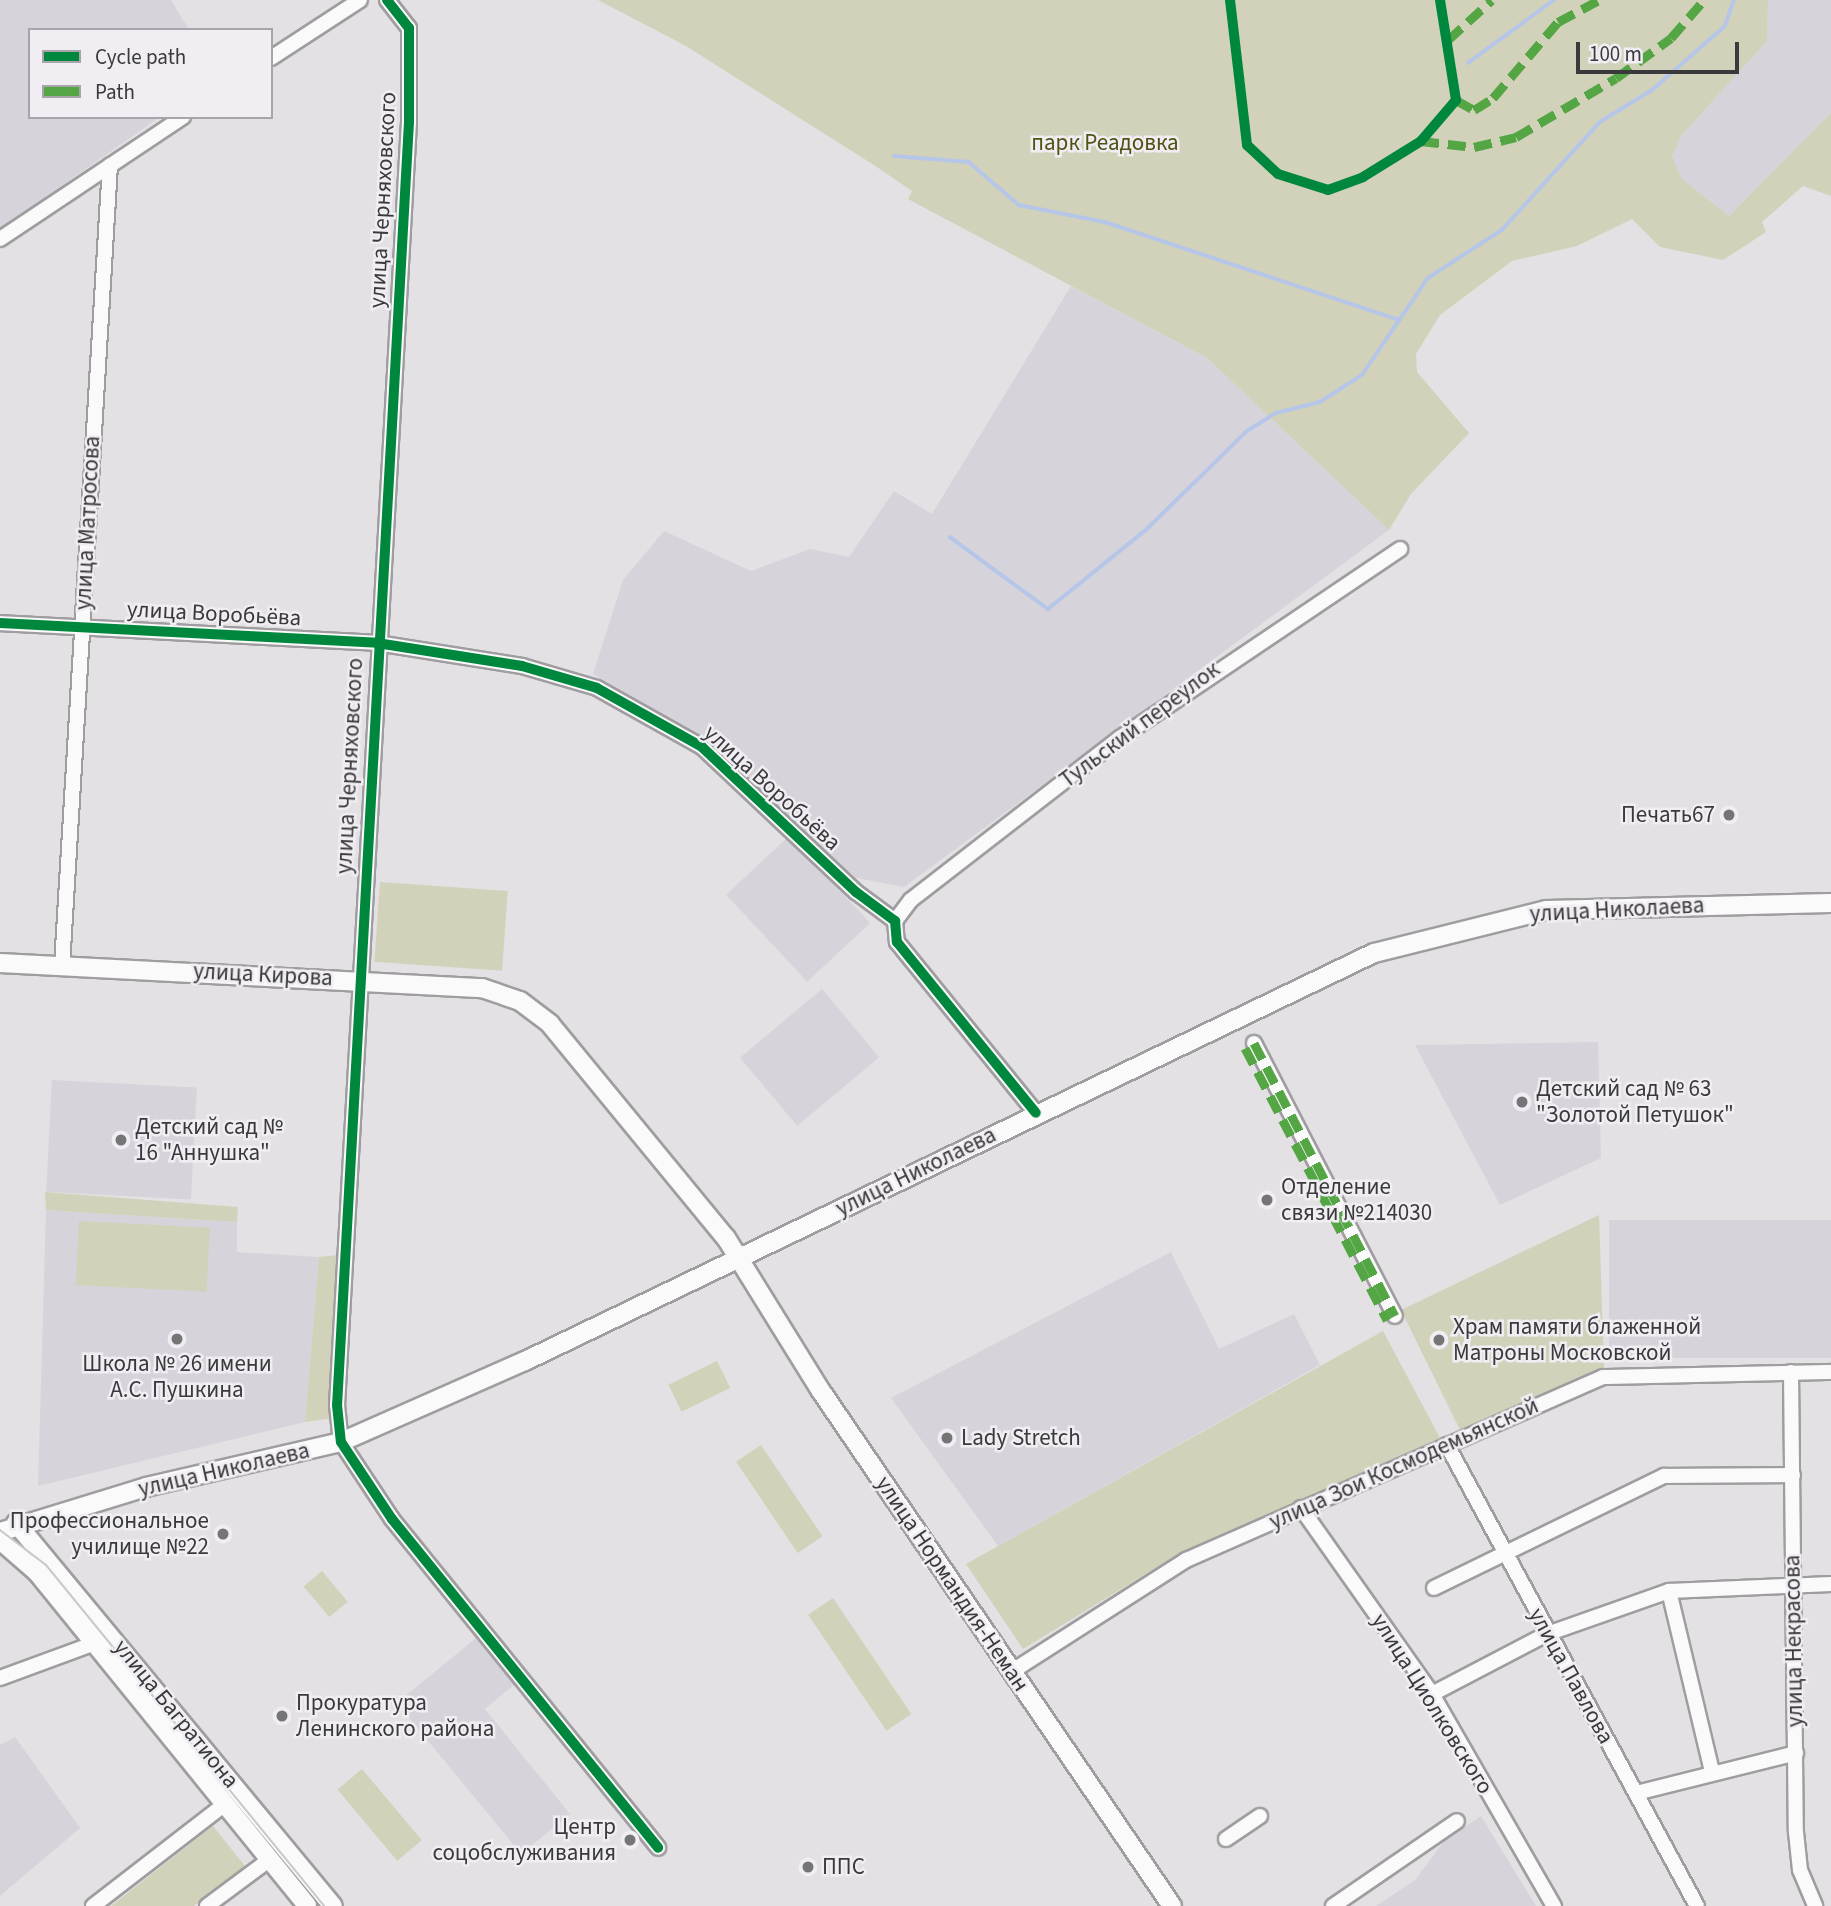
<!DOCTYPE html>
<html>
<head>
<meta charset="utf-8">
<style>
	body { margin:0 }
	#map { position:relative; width:1831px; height:1906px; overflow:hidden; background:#e3e1e4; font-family:"Source Sans 3",sans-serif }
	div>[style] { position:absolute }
	.built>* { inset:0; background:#d7d3da; transform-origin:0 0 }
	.green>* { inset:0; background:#d1d2b9; transform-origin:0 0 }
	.stream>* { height:3.5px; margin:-1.75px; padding:0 1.75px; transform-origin:1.75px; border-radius:1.75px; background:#b5c6e8 }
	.roads { filter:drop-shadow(2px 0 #9f9d9f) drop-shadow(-2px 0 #9f9d9f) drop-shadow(0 2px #9f9d9f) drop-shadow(0 -2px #9f9d9f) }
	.minor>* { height:14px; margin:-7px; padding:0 7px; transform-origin:7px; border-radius:7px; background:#fbfafb }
	.major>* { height:18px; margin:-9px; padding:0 9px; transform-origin:9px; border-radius:9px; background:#fbfafb }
	.tram>* { height:2px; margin:-1px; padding:0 1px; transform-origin:1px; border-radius:1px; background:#cac8ca }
	.quiet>* { height:9px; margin-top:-4.5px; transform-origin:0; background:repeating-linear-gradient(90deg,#54a645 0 18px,transparent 0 27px) }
	.cycleway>* { height:10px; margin:-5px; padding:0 5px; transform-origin:5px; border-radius:5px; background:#00873e }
	.dots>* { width:19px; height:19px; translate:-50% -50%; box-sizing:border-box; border:4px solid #f0edf3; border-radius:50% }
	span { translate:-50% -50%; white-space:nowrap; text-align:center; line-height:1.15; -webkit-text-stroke:5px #f0edf3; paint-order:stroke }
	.park-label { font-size:23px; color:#515213 }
	.street-label { font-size:23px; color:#3a393b }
	.poi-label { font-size:23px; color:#3a393b }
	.right { translate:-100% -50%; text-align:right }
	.left { translate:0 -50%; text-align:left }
	.legend { position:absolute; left:28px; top:28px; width:245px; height:91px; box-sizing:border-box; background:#f0edf3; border:2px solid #a7a5a9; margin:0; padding:9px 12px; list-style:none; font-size:21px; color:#3a393b }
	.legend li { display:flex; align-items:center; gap:14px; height:35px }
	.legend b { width:35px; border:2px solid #a7a5a9 }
	.scale { position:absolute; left:1576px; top:42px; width:163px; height:32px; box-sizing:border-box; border:4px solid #3a393b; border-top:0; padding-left:9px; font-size:21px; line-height:24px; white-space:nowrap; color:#3a393b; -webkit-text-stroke:5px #f0edf3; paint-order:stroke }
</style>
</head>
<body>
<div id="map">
	<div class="built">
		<div style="clip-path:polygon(0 0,171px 0,189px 30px,30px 30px,30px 117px,160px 117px,0 229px)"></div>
		<div style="clip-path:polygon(1768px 0,1831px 0,1831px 113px,1729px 216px,1682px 179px,1672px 157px,1681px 136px,1767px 41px)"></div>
		<div style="clip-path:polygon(1071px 286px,1207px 358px,1389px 530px,904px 887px,852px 877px,736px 765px,593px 674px,623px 580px,664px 531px,751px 571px,810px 549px,849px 557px,894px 491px,932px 514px)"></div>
		<div style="left:789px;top:836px;width:119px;height:86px;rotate:47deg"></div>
		<div style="left:822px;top:989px;width:89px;height:107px;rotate:50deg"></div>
		<div style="clip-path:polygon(1598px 1042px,1601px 1158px,1500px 1205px,1415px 1045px)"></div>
		<div style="left:52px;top:1080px;width:145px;height:112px;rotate:3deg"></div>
		<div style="clip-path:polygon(46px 1210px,237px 1222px,237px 1252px,319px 1257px,305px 1422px,38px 1486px)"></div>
		<div style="left:1831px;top:1220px;width:138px;height:222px;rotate:90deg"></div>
		<div style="clip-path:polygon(1171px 1252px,1219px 1349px,1294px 1314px,1320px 1365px,998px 1546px,891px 1398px)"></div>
		<div style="clip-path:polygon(476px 1638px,514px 1685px,485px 1709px,570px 1814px,521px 1854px,397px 1703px)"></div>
		<div style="clip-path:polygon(15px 1737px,80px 1828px,0 1896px,0 1745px)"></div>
		<div style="clip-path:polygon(1481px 1816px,1536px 1906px,1376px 1906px,1415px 1880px,1444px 1841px)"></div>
	</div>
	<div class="green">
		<div style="clip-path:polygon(598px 0,1768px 0,1767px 41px,1681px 136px,1672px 157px,1682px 179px,1729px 216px,1831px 113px,1831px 196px,1803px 186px,1762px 222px,1766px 232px,1723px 260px,1660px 247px,1632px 219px,1577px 246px,1512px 261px,1440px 315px,1416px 354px,1417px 372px,1469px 433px,1411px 494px,1389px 530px,1207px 358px,908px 199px,912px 191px,877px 167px,686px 46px)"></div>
		<div style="left:380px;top:882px;width:128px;height:80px;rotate:4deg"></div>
		<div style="clip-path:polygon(45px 1192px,238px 1207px,237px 1222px,46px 1210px)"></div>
		<div style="clip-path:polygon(1599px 1215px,1604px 1369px,1462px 1434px,1401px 1310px)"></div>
		<div style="left:79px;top:1221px;width:131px;height:64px;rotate:3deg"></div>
		<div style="clip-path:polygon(339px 1255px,333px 1418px,305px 1422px,319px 1257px)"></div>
		<div style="clip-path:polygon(1383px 1331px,1440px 1438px,1180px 1553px,1023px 1649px,966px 1564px)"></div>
		<div style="left:717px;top:1361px;width:30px;height:54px;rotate:64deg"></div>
		<div style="left:761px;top:1445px;width:110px;height:30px;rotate:56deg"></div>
		<div style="left:322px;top:1571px;width:40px;height:24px;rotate:50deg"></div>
		<div style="left:833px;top:1598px;width:140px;height:30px;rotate:56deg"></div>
		<div style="left:362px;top:1769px;width:93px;height:32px;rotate:50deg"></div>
		<div style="clip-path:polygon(213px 1826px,245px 1866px,194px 1906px,111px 1906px)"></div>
	</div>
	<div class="stream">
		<div style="left:1468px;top:63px;width:107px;rotate:-36.2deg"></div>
		<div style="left:894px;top:156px;width:75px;rotate:4.6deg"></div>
		<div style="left:969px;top:162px;width:66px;rotate:40.7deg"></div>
		<div style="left:1019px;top:205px;width:88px;rotate:11.2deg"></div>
		<div style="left:1105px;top:222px;width:311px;rotate:18.4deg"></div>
		<div style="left:950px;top:537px;width:122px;rotate:36.3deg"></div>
		<div style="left:1048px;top:609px;width:127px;rotate:-38.9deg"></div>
		<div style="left:1147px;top:529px;width:140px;rotate:-44.4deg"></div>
		<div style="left:1247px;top:431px;width:34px;rotate:-32deg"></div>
		<div style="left:1276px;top:413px;width:45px;rotate:-14deg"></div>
		<div style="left:1320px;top:402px;width:50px;rotate:-32.7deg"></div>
		<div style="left:1362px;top:375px;width:117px;rotate:-55.8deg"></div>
		<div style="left:1428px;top:278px;width:88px;rotate:-33deg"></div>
		<div style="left:1502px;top:230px;width:146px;rotate:-47.8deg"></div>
		<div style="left:1600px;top:122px;width:61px;rotate:-31.6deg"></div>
		<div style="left:1652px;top:90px;width:97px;rotate:-41.2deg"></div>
		<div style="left:1725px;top:26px;width:28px;rotate:-71deg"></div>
	</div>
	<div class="roads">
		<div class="minor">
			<div style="left:387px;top:0;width:36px;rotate:52deg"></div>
			<div style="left:409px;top:28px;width:94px;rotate:90deg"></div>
			<div style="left:409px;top:122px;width:1285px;rotate:93.21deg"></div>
			<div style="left:337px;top:1405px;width:37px;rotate:84deg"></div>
			<div style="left:341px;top:1442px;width:92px;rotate:56.5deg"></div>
			<div style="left:392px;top:1519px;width:423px;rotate:51deg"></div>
			<div style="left:271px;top:58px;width:106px;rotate:-33.1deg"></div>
			<div style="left:0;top:239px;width:220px;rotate:-33.7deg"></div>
			<div style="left:0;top:623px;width:378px;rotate:3deg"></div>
			<div style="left:377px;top:643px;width:147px;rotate:9deg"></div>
			<div style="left:522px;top:666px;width:78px;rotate:16.3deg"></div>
			<div style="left:597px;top:688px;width:120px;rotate:29.3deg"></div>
			<div style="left:702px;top:747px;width:212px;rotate:43.3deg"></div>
			<div style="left:856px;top:892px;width:49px;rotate:36.6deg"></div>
			<div style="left:895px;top:921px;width:21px;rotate:85deg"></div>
			<div style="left:897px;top:942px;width:220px;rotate:50.9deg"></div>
			<div style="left:895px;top:921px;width:26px;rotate:-53deg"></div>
			<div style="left:911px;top:900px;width:264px;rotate:-37.8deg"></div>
			<div style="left:1120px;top:738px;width:338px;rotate:-34deg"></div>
			<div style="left:62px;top:966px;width:802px;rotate:-86.57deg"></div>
			<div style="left:1254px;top:1043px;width:307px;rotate:62.7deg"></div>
			<div style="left:1791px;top:1372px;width:460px;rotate:89.4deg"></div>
			<div style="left:1796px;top:1832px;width:38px;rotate:84deg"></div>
			<div style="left:1800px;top:1870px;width:39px;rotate:67deg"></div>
			<div style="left:1447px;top:1445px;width:524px;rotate:61.53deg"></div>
			<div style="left:1301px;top:1508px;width:228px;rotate:54.8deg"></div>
			<div style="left:1432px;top:1694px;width:245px;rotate:60.1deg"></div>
			<div style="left:1434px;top:1588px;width:256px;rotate:-26deg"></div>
			<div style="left:1664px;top:1476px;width:129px;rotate:-0.4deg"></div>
			<div style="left:1669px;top:1591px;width:185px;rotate:76.6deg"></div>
			<div style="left:1011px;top:1672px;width:208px;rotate:-32.6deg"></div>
			<div style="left:1186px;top:1560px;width:455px;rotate:-23.7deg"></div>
			<div style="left:1603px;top:1377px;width:228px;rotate:-1.3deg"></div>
			<div style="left:0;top:1678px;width:101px;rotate:-20.2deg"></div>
			<div style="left:1432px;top:1694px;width:130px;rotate:-27.6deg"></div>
			<div style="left:1547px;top:1634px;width:129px;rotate:-19.4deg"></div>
			<div style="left:1669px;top:1591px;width:162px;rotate:-2.5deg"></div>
			<div style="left:1636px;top:1793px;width:165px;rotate:-14deg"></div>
			<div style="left:1226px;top:1839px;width:41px;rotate:-34.1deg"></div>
			<div style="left:93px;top:1906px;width:167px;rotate:-37.7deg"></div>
			<div style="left:207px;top:1906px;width:79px;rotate:-36.7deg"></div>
			<div style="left:1333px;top:1906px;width:150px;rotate:-34.4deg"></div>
		</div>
		<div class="major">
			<div style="left:0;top:963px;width:483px;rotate:3deg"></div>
			<div style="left:482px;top:988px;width:40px;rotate:18.9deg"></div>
			<div style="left:520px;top:1001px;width:38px;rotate:37deg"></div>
			<div style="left:550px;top:1024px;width:277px;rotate:50.6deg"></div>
			<div style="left:726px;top:1238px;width:180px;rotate:58.2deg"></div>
			<div style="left:821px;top:1391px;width:623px;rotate:55.72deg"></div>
			<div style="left:16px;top:1523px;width:497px;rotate:50.4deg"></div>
			<div style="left:0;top:1532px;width:153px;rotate:-17.1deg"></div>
			<div style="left:146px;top:1487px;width:200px;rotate:-13deg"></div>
			<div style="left:341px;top:1442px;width:201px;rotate:-23.8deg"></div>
			<div style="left:525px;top:1361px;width:942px;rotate:-25.67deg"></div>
			<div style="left:1374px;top:953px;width:177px;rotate:-14deg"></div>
			<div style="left:1546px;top:910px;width:285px;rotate:-1.4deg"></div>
			<div style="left:0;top:1540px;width:49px;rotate:40.9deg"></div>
			<div style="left:37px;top:1572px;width:429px;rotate:51deg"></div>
		</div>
	</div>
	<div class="tram">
		<div style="left:0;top:1530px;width:58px;rotate:37.3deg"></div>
		<div style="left:46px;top:1565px;width:440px;rotate:50.8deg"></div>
	</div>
	<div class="quiet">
		<div style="left:1448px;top:40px;width:59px;rotate:-42.3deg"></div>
		<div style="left:1456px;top:100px;width:21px;rotate:29deg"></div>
		<div style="left:1474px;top:110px;width:22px;rotate:-32deg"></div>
		<div style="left:1493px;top:98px;width:100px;rotate:-49.5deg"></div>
		<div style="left:1558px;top:22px;width:47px;rotate:-28.2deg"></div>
		<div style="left:1421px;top:141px;width:53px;rotate:6.5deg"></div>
		<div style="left:1474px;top:147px;width:43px;rotate:-13.4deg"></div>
		<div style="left:1516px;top:137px;width:116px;rotate:-30.5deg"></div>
		<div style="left:1616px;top:78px;width:68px;rotate:-36deg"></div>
		<div style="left:1671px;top:38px;width:50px;rotate:-49deg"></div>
		<div style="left:1254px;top:1043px;width:307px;rotate:62.7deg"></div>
		<div style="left:1245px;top:1048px;width:307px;rotate:62.4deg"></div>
	</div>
	<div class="cycleway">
		<div style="left:387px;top:0;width:36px;rotate:52deg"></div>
		<div style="left:409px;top:28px;width:94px;rotate:90deg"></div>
		<div style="left:409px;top:122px;width:1285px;rotate:93.21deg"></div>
		<div style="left:337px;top:1405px;width:37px;rotate:84deg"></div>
		<div style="left:341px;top:1442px;width:92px;rotate:56.5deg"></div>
		<div style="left:392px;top:1519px;width:423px;rotate:51deg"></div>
		<div style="left:1230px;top:0;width:146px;rotate:83.3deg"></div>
		<div style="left:1247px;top:145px;width:42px;rotate:43.1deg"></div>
		<div style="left:1278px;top:174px;width:52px;rotate:17.7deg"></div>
		<div style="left:1328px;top:190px;width:37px;rotate:-20deg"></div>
		<div style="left:1363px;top:177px;width:68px;rotate:-31.8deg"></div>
		<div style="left:1421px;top:141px;width:54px;rotate:-49.5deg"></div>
		<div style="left:1456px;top:100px;width:101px;rotate:-99.1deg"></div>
		<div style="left:0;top:623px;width:378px;rotate:3deg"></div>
		<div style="left:377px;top:643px;width:147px;rotate:9deg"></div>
		<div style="left:522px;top:666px;width:78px;rotate:16.3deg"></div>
		<div style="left:597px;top:688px;width:120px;rotate:29.3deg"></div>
		<div style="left:702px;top:747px;width:212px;rotate:43.3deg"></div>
		<div style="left:856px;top:892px;width:49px;rotate:36.6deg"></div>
		<div style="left:895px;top:921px;width:21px;rotate:85deg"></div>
		<div style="left:897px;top:942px;width:220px;rotate:50.9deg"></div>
	</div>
	<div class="dots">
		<div style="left:1729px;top:815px;background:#757476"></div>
		<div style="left:1522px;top:1102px;background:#757476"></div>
		<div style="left:121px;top:1140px;background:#757476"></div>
		<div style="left:1267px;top:1200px;background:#757476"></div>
		<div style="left:177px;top:1339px;background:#757476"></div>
		<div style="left:1439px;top:1340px;background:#757476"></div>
		<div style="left:947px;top:1438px;background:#757476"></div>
		<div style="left:223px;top:1534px;background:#757476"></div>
		<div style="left:282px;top:1716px;background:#757476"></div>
		<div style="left:630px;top:1840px;background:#757476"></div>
		<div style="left:808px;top:1867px;background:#757476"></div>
	</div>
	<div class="park-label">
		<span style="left:1105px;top:143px">парк Реадовка</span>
	</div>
	<div class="street-label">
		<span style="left:383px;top:200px;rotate:-87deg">улица Черняховского</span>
		<span style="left:88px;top:523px;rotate:-87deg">улица Матросова</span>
		<span style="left:214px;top:614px;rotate:3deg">улица Воробьёва</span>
		<span style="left:1140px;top:725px;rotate:-37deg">Тульский переулок</span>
		<span style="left:350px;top:766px;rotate:-87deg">улица Черняховского</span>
		<span style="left:772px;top:788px;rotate:42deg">улица Воробьёва</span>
		<span style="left:1617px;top:910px;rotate:-3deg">улица Николаева</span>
		<span style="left:263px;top:975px;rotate:3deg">улица Кирова</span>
		<span style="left:916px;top:1172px;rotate:-26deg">улица Николаева</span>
		<span style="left:1404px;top:1464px;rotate:-24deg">улица Зои Космодемьянской</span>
		<span style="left:224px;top:1470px;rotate:-13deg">улица Николаева</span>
		<span style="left:952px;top:1584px;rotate:56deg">улица Нормандия-Неман</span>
		<span style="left:1794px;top:1641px;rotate:-91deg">улица Некрасова</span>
		<span style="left:1571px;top:1676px;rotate:61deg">улица Павлова</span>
		<span style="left:1432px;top:1704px;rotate:58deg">улица Циолковского</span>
		<span style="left:176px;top:1714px;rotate:51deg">улица Багратиона</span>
	</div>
	<div class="poi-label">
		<span class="right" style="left:1715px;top:815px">Печать67</span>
		<span class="left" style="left:1536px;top:1102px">Детский сад № 63<br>"Золотой Петушок"</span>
		<span class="left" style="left:135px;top:1140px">Детский сад №<br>16 "Аннушка"</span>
		<span class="left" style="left:1281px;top:1200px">Отделение<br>связи №214030</span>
		<span class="left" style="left:1453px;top:1340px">Храм памяти блаженной<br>Матроны Московской</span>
		<span style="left:177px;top:1377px">Школа № 26 имени<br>А.С. Пушкина</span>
		<span class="left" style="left:961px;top:1438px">Lady Stretch</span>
		<span class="right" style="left:209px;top:1534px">Профессиональное<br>училище №22</span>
		<span class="left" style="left:296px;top:1716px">Прокуратура<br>Ленинского района</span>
		<span class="right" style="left:616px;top:1840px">Центр<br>соцобслуживания</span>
		<span class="left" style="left:822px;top:1867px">ППС</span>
	</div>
	<ul class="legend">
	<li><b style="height:9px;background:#00873e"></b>Cycle path</li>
	<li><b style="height:9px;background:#54a645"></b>Path</li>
	</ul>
	<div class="scale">100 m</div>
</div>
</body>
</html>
